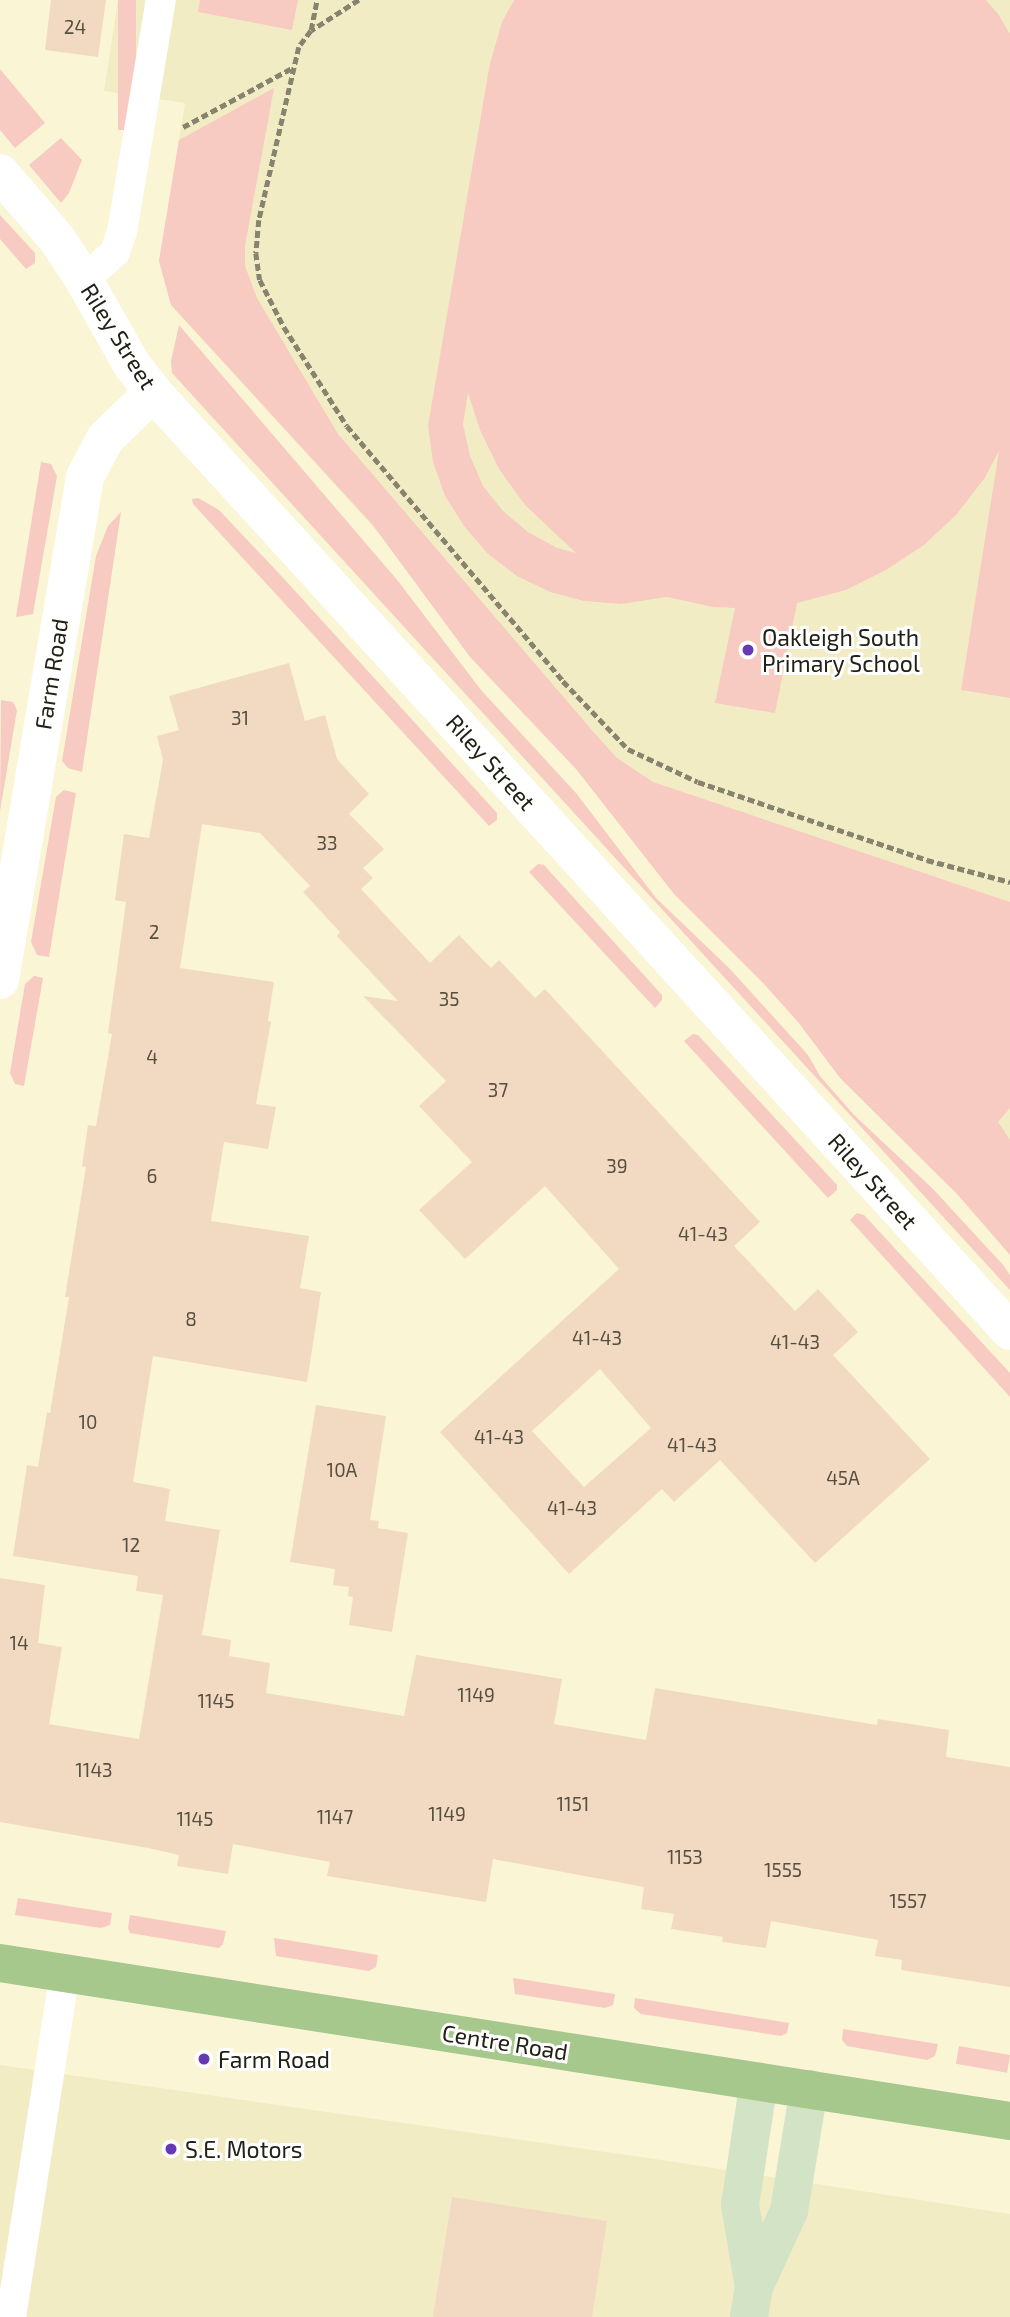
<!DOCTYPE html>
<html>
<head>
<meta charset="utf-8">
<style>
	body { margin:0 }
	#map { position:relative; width:1010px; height:2317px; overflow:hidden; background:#faf5d5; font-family:"Exo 2",sans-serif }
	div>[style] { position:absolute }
	.built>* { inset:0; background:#f2ecc4 }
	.green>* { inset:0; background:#f7cbc1; transform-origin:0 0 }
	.building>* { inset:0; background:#f2dac2 }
	.path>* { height:4.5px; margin-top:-2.25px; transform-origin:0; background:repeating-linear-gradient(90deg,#86836e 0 7px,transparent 0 10.5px) }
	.lane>* { height:30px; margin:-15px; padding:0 15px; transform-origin:15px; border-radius:15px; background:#fff }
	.street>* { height:38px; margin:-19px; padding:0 19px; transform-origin:19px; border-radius:19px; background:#fff }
	.secondary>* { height:38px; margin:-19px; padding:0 19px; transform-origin:19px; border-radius:19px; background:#d3e3c5 }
	.primary>* { height:38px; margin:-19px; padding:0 19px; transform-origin:19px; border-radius:19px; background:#a7c88c }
	.dots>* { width:19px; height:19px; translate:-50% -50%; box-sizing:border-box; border:4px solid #fff; border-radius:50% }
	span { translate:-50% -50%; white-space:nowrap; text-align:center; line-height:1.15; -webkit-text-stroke:6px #fff; paint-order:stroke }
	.number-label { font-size:19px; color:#564f40 }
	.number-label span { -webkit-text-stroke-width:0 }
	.street-label { font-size:23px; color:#222115 }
	.poi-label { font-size:23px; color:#222115 }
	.left { translate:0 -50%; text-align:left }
</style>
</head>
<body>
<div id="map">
	<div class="built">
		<div style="clip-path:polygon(118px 0,1010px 0,1010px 1226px,171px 305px,159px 261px,185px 103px,104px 91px)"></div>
		<div style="clip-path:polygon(0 2065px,655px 2159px,1010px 2214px,1010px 2317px,0 2317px)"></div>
	</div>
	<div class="green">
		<div style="left:118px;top:0;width:18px;height:130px"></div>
		<div style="clip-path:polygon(200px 0,298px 0,292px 30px,198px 12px)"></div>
		<div style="clip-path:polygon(evenodd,514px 0,986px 0,998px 14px,1010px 34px,1010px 698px,961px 690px,999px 451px,984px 479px,956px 515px,924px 545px,886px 570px,846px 590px,797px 603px,775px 713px,715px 703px,735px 608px,713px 607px,667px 597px,621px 604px,584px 601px,550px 592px,517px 576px,488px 554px,464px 526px,445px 496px,433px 462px,428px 426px,490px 63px,502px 22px,514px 0,468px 393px,480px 430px,499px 469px,525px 505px,576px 553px,557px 548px,528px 532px,503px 511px,483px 486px,470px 456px,463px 424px,468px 393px)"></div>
		<div style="clip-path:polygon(0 69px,45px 123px,15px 148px,0 130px)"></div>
		<div style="clip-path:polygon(274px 88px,245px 246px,245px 266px,257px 298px,338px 434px,597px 736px,617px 758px,653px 782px,1010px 902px,1010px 1108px,998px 1122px,1010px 1140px,1010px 1255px,957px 1194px,840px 1078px,798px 1022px,764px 984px,674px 894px,576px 769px,470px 657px,372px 524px,171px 305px,159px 261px,179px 140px)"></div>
		<div style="clip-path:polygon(61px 138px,82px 160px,69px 193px,61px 203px,29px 165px)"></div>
		<div style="clip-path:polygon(0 215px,35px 253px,35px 263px,26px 269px,0 239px)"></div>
		<div style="clip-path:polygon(179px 325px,398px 581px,481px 690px,576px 793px,656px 898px,729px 968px,808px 1055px,820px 1076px,854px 1115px,933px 1189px,1004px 1266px,1010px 1275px,1010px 1290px,172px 373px,171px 361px)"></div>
		<div style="clip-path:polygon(41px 462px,51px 464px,57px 476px,33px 614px,16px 617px)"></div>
		<div style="clip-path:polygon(198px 498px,219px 510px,286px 581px,497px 813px,497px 820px,489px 826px,193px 504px,192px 499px)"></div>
		<div style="clip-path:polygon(121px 512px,82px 772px,68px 768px,62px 761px,96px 556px,108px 526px)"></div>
		<div style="clip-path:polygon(1px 700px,13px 702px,17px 710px,0 811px)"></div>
		<div style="clip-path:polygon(64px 790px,76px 793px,49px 957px,37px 955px,31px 942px,56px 797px)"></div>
		<div style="clip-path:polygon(538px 864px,544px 865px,662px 995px,662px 1000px,655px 1008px,529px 872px)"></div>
		<div style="clip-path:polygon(34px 976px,43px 978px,24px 1086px,15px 1084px,10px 1073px,25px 984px)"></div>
		<div style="clip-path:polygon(693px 1034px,698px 1035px,837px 1185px,837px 1190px,828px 1198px,684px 1041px)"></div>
		<div style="clip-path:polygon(857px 1213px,864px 1215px,1010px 1373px,1010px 1397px,850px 1220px)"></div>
		<div style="clip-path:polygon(18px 1898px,112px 1913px,110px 1925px,101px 1928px,15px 1915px)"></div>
		<div style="clip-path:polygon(130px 1915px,226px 1931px,223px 1944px,219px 1948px,130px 1933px,128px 1928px)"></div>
		<div style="clip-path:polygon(274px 1938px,378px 1955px,376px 1967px,369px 1971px,276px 1956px)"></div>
		<div style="clip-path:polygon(513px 1978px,615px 1994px,613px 2005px,605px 2008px,515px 1994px)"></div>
		<div style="clip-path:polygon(635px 1998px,789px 2023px,787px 2033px,781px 2036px,641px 2014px,634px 2008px)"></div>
		<div style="clip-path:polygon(843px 2029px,938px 2044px,935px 2056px,927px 2060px,847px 2046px,842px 2040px)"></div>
		<div style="left:959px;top:2046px;width:52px;height:18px;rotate:10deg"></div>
	</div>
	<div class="building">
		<div style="clip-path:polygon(51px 0,106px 0,98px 57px,45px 50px)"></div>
		<div style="clip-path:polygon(evenodd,289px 663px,305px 721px,325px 715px,337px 759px,369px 794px,349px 814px,384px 849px,363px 868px,373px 878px,361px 889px,430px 963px,459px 935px,491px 968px,499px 960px,535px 998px,545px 989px,760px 1222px,734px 1246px,795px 1311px,818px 1289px,858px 1332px,833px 1355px,930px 1459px,815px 1563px,720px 1460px,674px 1502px,662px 1489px,569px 1574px,440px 1432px,619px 1269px,545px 1186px,465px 1259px,419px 1210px,472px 1162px,419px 1106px,446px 1081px,363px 996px,398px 1001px,337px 936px,340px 932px,303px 892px,310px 886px,260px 833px,202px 824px,180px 968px,274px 982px,268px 1021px,271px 1022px,256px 1104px,276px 1107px,268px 1149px,224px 1142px,211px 1221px,309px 1236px,300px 1288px,321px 1292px,307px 1382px,153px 1356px,133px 1482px,170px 1489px,165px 1521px,220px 1530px,202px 1635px,231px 1640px,229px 1656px,270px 1663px,266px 1693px,404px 1716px,416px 1655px,562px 1679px,554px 1724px,646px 1740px,655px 1688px,877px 1725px,878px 1719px,949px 1730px,946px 1757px,1010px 1767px,1010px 1987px,901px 1970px,902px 1960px,875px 1956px,878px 1940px,771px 1921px,766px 1948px,722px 1942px,723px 1937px,671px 1929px,674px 1914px,641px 1909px,644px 1887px,493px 1859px,486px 1902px,327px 1876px,330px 1862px,233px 1844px,228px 1874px,177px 1866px,179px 1855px,148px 1848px,0 1822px,0 1578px,45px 1585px,38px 1643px,62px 1647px,49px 1724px,139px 1739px,163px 1595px,136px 1591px,138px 1576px,13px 1556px,27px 1465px,38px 1467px,47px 1412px,50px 1413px,69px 1297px,65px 1297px,86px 1167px,82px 1166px,88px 1125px,96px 1126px,112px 1034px,108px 1033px,126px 902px,115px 900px,124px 834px,149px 838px,163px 760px,157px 736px,179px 730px,169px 696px,289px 663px,600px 1369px,651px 1428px,584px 1487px,532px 1431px,600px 1369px)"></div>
		<div style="clip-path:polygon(316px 1405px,386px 1416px,370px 1520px,379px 1521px,378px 1528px,408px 1533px,392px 1632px,349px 1625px,353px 1597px,348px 1596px,349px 1587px,333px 1585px,335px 1569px,290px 1562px)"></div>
		<div style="clip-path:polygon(452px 2197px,607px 2221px,592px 2317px,433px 2317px)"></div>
	</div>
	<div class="path">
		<div style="left:359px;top:0;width:57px;rotate:147.1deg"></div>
		<div style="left:311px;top:31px;width:20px;rotate:127deg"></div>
		<div style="left:299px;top:47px;width:178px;rotate:103deg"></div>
		<div style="left:259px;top:220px;width:33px;rotate:95deg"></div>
		<div style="left:256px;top:253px;width:27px;rotate:82deg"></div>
		<div style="left:260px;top:280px;width:53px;rotate:62.9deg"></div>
		<div style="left:284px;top:327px;width:117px;rotate:57.5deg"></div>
		<div style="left:347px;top:426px;width:334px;rotate:49.7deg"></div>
		<div style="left:563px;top:681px;width:94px;rotate:46.3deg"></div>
		<div style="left:628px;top:749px;width:77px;rotate:25.2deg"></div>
		<div style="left:698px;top:782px;width:242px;rotate:18.8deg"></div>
		<div style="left:927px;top:860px;width:86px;rotate:14.8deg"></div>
		<div style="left:311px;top:30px;width:31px;rotate:-79deg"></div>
		<div style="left:183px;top:127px;width:124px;rotate:-28.4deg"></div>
	</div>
	<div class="lane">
		<div style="left:84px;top:280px;width:42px;rotate:-42.1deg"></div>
		<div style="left:115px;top:252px;width:21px;rotate:-71deg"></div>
		<div style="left:122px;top:232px;width:235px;rotate:-80.5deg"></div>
		<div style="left:11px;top:2317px;width:347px;rotate:-81.1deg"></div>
	</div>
	<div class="street">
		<div style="left:0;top:173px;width:87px;rotate:49.2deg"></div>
		<div style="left:57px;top:239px;width:49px;rotate:56.6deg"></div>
		<div style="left:84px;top:280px;width:98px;rotate:60.5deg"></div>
		<div style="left:132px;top:365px;width:34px;rotate:52deg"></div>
		<div style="left:153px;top:392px;width:1271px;rotate:47.61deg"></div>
		<div style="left:0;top:980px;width:510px;rotate:-80.41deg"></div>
		<div style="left:85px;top:477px;width:43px;rotate:-62.2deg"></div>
		<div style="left:105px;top:439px;width:67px;rotate:-44.4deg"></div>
	</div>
	<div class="secondary">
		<div style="left:754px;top:2287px;width:83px;rotate:-99.7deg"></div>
		<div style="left:740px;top:2205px;width:125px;rotate:-81.3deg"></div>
		<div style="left:749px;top:2317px;width:30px;rotate:-81deg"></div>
		<div style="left:754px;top:2287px;width:84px;rotate:-65.3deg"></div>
		<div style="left:789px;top:2211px;width:124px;rotate:-80.7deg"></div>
	</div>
	<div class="primary">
		<div style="left:0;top:1963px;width:1022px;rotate:8.89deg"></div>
	</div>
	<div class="dots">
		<div style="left:748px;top:650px;background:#653ab2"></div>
		<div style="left:204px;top:2059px;background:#653ab2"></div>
		<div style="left:171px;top:2149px;background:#653ab2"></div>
	</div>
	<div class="number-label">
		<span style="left:75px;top:27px">24</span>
		<span style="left:240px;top:718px">31</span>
		<span style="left:327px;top:843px">33</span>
		<span style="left:154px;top:932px">2</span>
		<span style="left:449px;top:999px">35</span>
		<span style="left:152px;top:1057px">4</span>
		<span style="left:498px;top:1090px">37</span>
		<span style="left:617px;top:1166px">39</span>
		<span style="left:152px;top:1176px">6</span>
		<span style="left:703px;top:1234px">41-43</span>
		<span style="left:191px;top:1319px">8</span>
		<span style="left:597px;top:1338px">41-43</span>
		<span style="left:795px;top:1342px">41-43</span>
		<span style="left:88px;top:1422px">10</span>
		<span style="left:499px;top:1437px">41-43</span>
		<span style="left:692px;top:1445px">41-43</span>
		<span style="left:342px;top:1470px">10A</span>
		<span style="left:843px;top:1478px">45A</span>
		<span style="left:572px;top:1508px">41-43</span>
		<span style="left:131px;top:1545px">12</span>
		<span style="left:19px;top:1643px">14</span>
		<span style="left:476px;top:1695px">1149</span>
		<span style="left:216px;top:1701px">1145</span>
		<span style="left:94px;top:1770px">1143</span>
		<span style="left:573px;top:1804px">1151</span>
		<span style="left:447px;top:1814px">1149</span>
		<span style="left:335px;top:1817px">1147</span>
		<span style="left:195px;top:1819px">1145</span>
		<span style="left:685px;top:1857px">1153</span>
		<span style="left:783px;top:1870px">1555</span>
		<span style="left:908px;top:1901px">1557</span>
	</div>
	<div class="street-label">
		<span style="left:119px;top:336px;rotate:58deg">Riley Street</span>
		<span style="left:51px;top:674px;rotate:-81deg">Farm Road</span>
		<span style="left:491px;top:762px;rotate:48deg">Riley Street</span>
		<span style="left:873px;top:1181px;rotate:48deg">Riley Street</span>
		<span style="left:505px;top:2042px;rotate:9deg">Centre Road</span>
	</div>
	<div class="poi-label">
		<span class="left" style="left:762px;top:650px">Oakleigh South<br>Primary School</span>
		<span class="left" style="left:218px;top:2059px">Farm Road</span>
		<span class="left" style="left:185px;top:2149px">S.E. Motors</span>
	</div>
</div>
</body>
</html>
